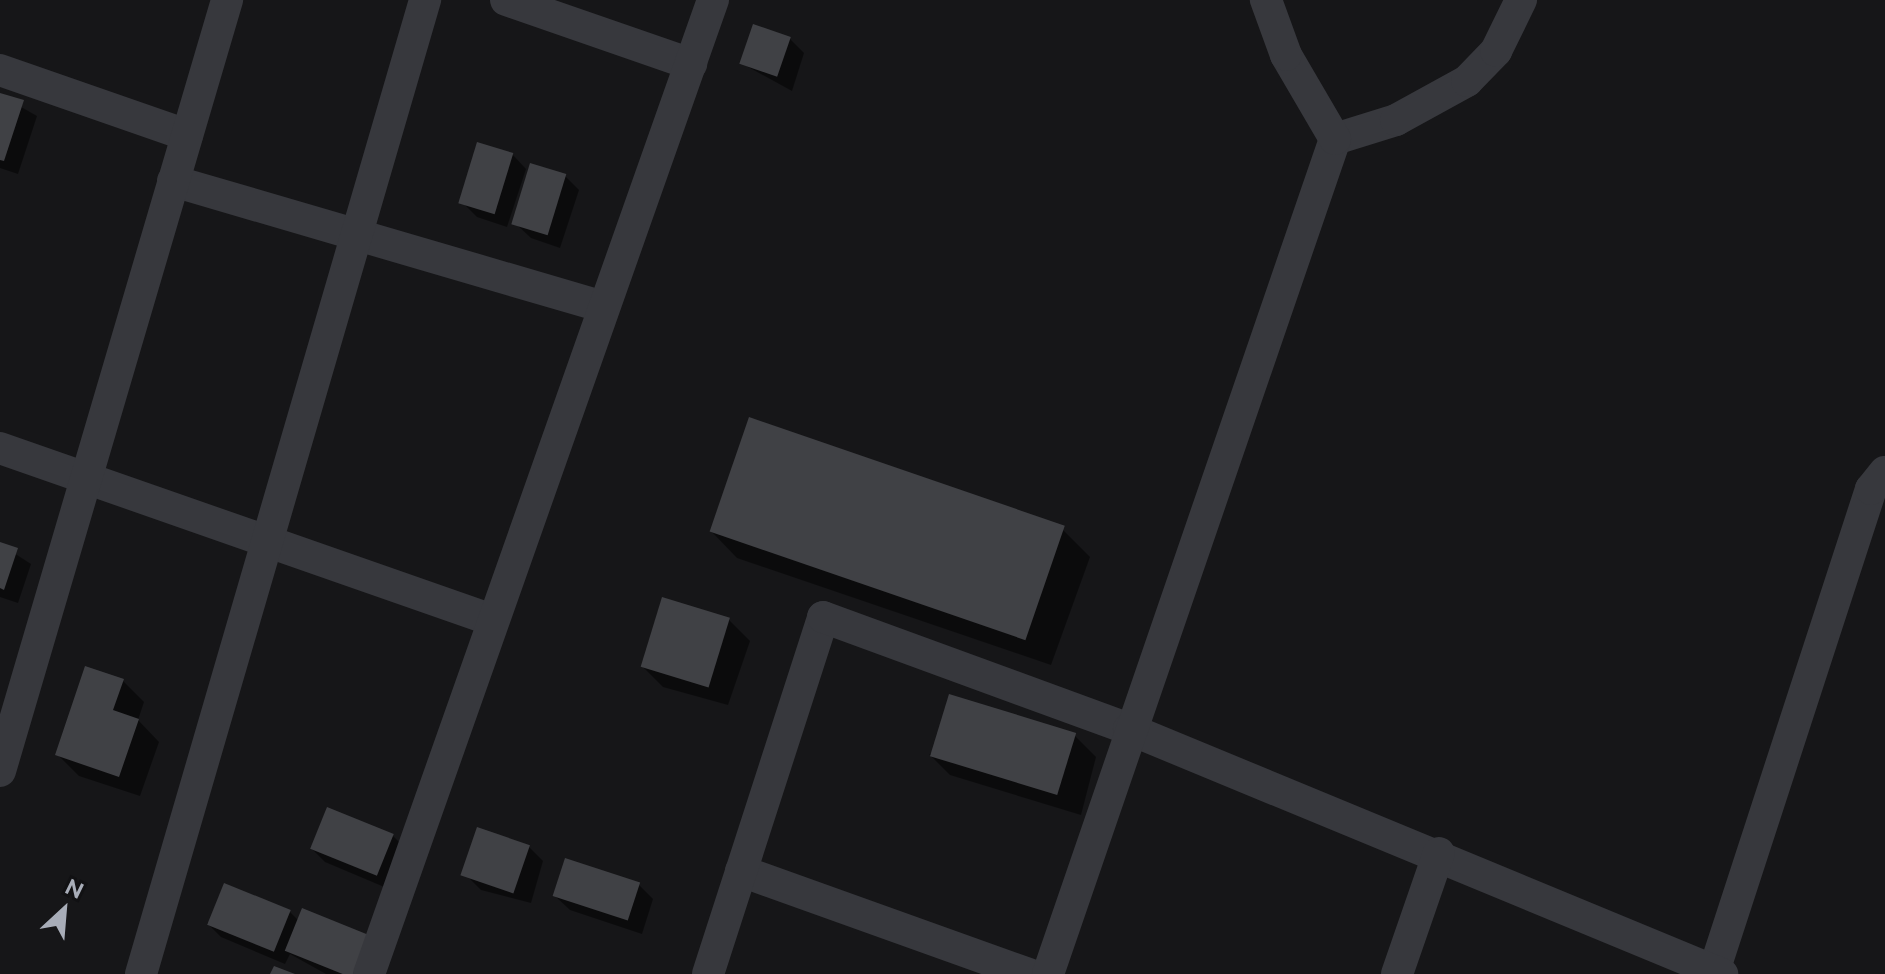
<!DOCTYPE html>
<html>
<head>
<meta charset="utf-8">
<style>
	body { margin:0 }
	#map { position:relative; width:1885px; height:974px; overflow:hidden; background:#161618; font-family:Raleway,sans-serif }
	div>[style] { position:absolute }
	.shadow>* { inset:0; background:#0007 }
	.building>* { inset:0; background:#404145; transform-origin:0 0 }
	.minor>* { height:32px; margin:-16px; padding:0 16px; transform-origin:16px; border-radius:16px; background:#37383d }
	span { translate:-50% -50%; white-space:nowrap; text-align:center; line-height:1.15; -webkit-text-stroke:6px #111113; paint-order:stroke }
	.north { position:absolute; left:24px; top:870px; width:80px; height:80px; -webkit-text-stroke:6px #111113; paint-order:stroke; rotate:26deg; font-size:22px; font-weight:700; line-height:32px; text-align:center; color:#a8adb8 }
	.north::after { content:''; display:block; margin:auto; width:28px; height:36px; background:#a8adb8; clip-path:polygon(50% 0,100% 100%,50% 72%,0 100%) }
</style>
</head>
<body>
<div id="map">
	<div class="shadow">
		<div style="clip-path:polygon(790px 39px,804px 53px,792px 91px,741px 63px)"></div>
		<div style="clip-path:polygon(0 95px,37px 116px,18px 174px,0 168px)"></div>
		<div style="clip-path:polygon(512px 154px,526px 169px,507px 227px,477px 217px,463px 203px)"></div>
		<div style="clip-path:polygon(565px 176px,579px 190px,560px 248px,531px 238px,516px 224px)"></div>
		<div style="clip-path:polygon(750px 420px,1063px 530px,1090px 557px,1051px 665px,737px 558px,710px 530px)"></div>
		<div style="clip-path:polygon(0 544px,31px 564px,18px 603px,0 597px)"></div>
		<div style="clip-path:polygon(729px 620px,750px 641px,728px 705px,663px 687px,642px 666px)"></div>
		<div style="clip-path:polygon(123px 681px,144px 702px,138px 720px,159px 742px,140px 796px,79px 776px,58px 755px)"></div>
		<div style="clip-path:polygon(1075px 736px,1096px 757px,1081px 815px,950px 775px,929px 754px)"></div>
		<div style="clip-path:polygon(328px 810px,393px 836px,407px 850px,389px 889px,325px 862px,311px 848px)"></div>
		<div style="clip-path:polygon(529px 847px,543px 861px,531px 903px,481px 890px,467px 876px)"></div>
		<div style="clip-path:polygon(639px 885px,653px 899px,642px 934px,570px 910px,555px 896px)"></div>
		<div style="clip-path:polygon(290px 912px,299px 921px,368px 937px,371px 974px,326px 974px,290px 954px,285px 964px,221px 937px,207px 923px)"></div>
	</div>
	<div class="building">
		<div style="left:753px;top:24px;width:40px;height:42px;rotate:19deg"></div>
		<div style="clip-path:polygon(0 93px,24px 100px,4px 161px,0 160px)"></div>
		<div style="left:477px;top:142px;width:38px;height:64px;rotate:17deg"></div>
		<div style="left:530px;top:163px;width:38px;height:64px;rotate:17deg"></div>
		<div style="left:749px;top:417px;width:334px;height:121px;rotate:19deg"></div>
		<div style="clip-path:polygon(0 542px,18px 548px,4px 590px,0 588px)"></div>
		<div style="left:662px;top:597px;width:71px;height:73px;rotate:17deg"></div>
		<div style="clip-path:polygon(85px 666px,124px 679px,113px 710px,139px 719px,119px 777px,55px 755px)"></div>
		<div style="left:949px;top:694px;width:133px;height:65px;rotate:17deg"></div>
		<div style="left:327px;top:807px;width:72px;height:45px;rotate:22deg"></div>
		<div style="left:477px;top:827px;width:56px;height:51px;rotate:19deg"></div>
		<div style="left:565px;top:858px;width:79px;height:40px;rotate:18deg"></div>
		<div style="left:224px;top:883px;width:72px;height:45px;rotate:22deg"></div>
		<div style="left:302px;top:908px;width:72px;height:46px;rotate:22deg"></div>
		<div style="clip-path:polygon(274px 966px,295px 974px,270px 974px)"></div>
	</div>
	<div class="minor">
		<div style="left:506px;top:0;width:196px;rotate:19.1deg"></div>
		<div style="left:0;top:70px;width:198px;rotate:19.2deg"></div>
		<div style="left:1335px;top:139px;width:64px;rotate:-17.3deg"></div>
		<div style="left:1396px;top:120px;width:81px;rotate:-28.8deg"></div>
		<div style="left:1467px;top:81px;width:42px;rotate:-46deg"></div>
		<div style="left:1496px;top:51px;width:57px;rotate:-63.9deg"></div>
		<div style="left:173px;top:181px;width:448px;rotate:16.3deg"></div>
		<div style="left:0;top:448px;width:521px;rotate:19.27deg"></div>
		<div style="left:0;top:771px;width:804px;rotate:-73.59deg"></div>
		<div style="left:741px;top:871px;width:306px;rotate:19.7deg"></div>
		<div style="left:1714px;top:971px;width:507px;rotate:-71.96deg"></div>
		<div style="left:1871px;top:489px;width:22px;rotate:-51deg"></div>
		<div style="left:141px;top:974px;width:1015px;rotate:-73.74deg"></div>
		<div style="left:369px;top:974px;width:1033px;rotate:-70.55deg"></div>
		<div style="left:708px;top:974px;width:375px;rotate:-72.1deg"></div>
		<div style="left:823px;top:617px;width:326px;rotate:20.1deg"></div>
		<div style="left:1129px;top:729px;width:642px;rotate:22.45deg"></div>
		<div style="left:1048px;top:974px;width:883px;rotate:-71.03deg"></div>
		<div style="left:1335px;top:139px;width:97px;rotate:-120.3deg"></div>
		<div style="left:1286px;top:55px;width:59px;rotate:-110deg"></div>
		<div style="left:1397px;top:974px;width:128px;rotate:-70.9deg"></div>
	</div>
	<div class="north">N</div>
</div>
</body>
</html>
